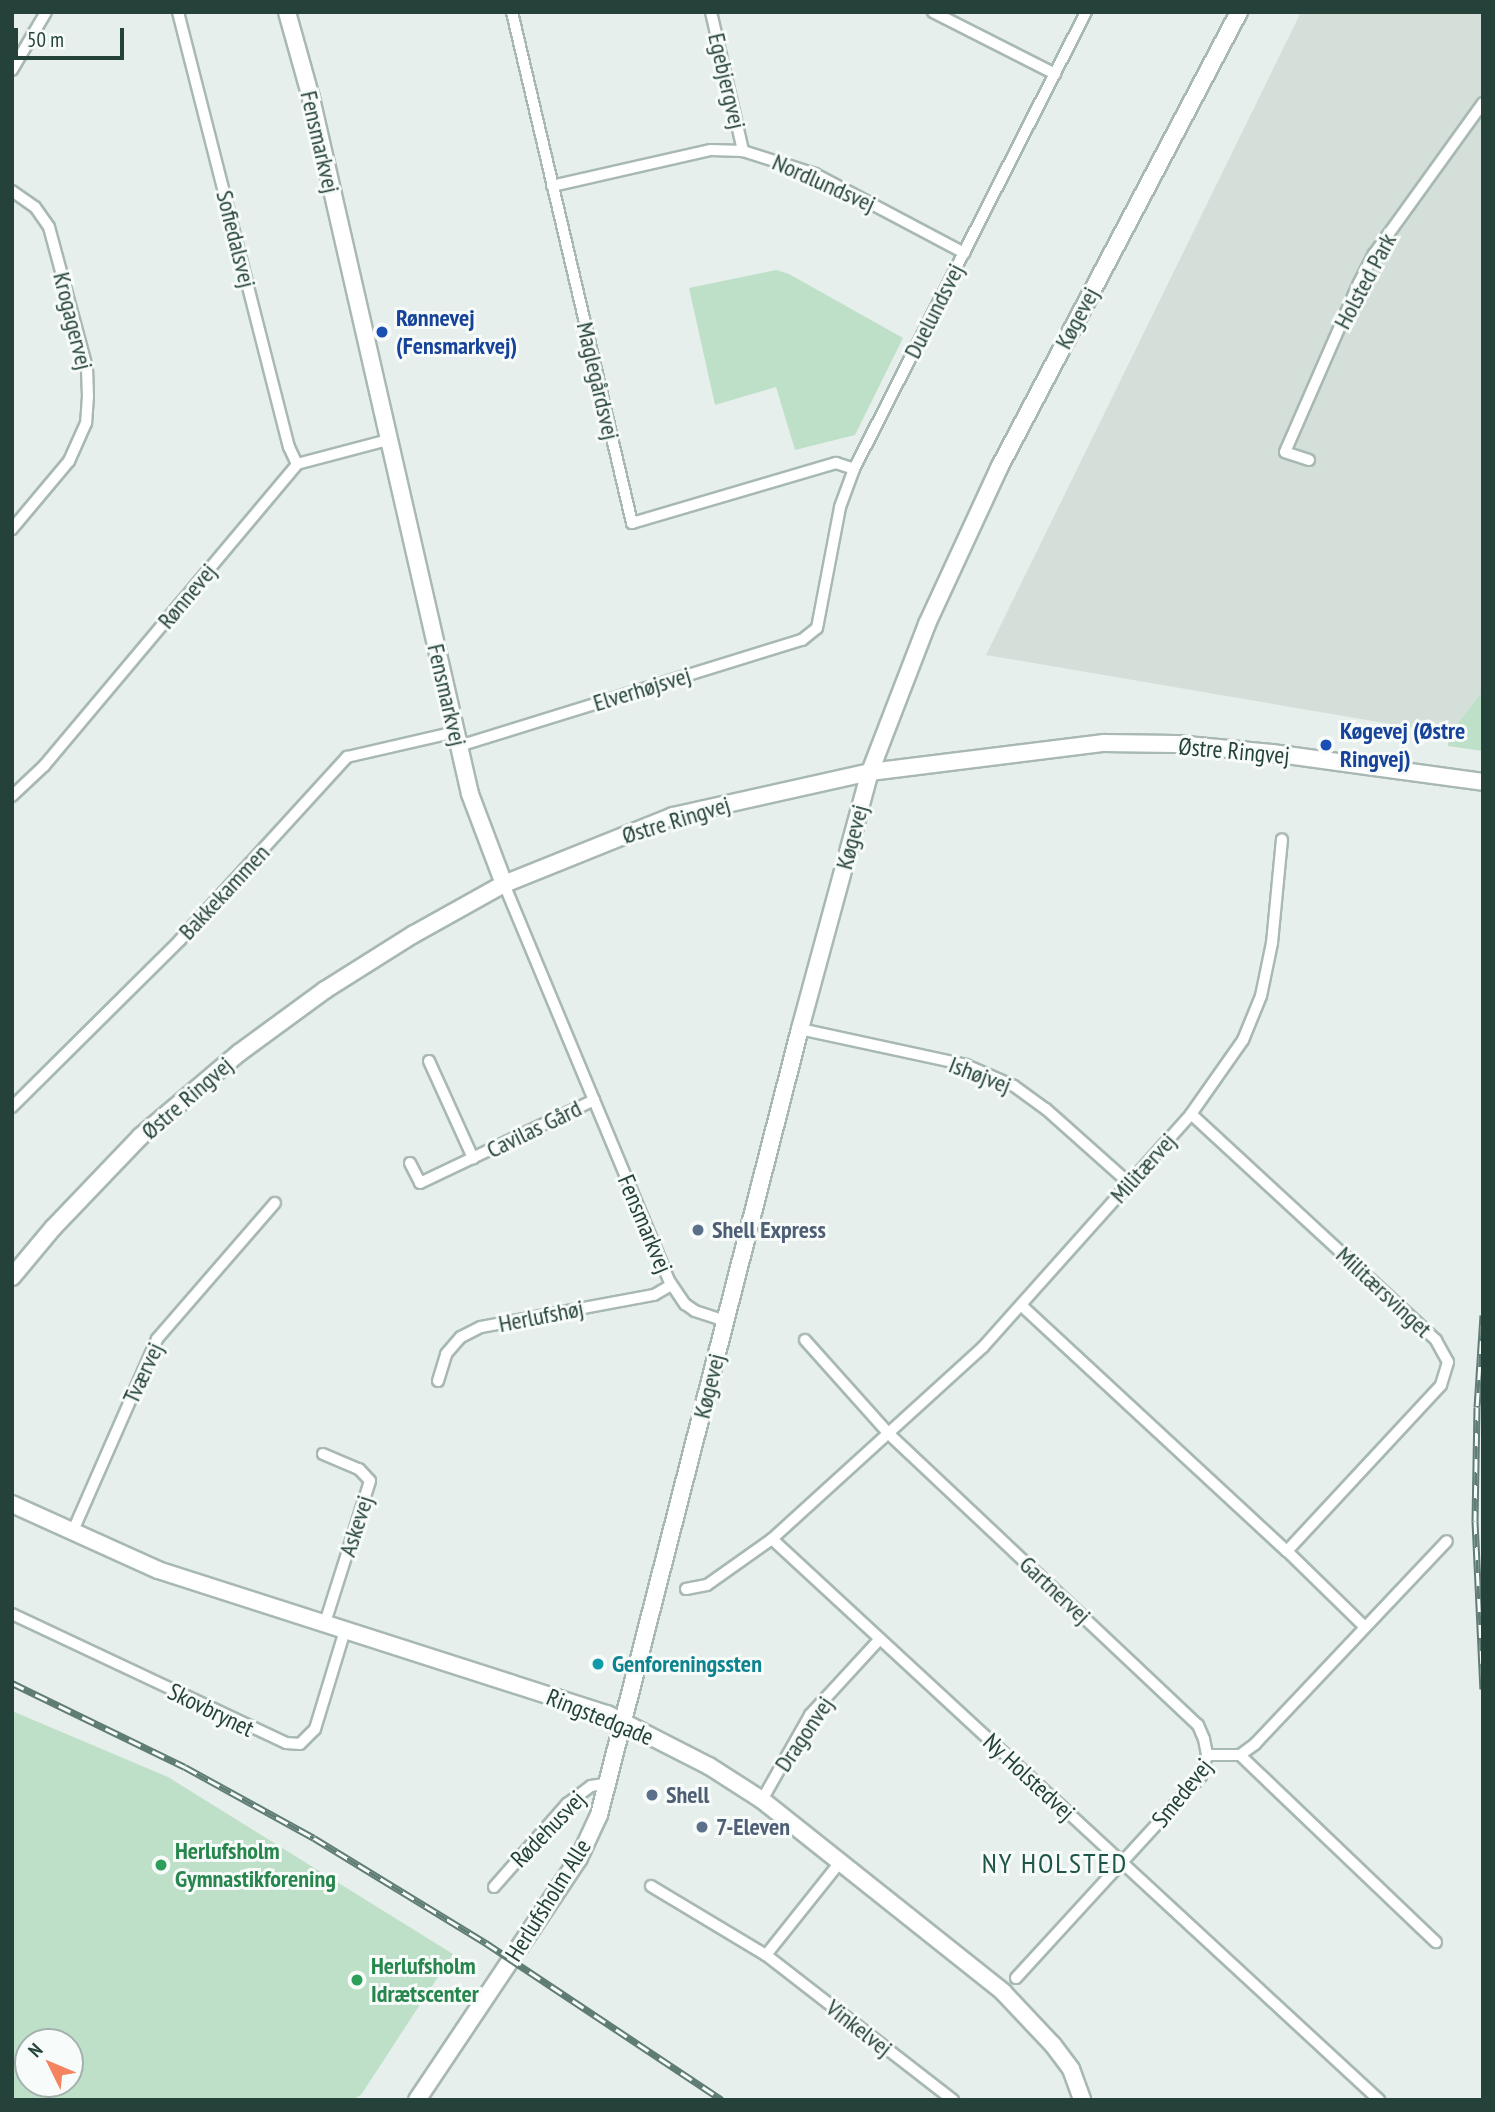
<!DOCTYPE html>
<html>
<head>
<meta charset="utf-8">
<style>
	body { margin:0 }
	#map { position:relative; width:1495px; height:2112px; overflow:hidden; background:#e6efeb; font-family:"PT Sans Narrow",sans-serif }
	div>[style] { position:absolute }
	.built>* { inset:0; background:#d4dfda }
	.green>* { inset:0; background:#bfe0c8 }
	.roads { filter:drop-shadow(2px 0 #a8b8b2) drop-shadow(-2px 0 #a8b8b2) drop-shadow(0 2px #a8b8b2) drop-shadow(0 -2px #a8b8b2) }
	.street>* { height:10px; margin:-5px; padding:0 5px; transform-origin:5px; border-radius:5px; background:#fff }
	.secondary>* { height:16px; margin:-8px; padding:0 8px; transform-origin:8px; border-radius:8px; background:#fff }
	.rail>* { height:7px; margin-top:-3.5px; transform-origin:0; background:repeating-linear-gradient(90deg,#f7fbf9 0 13px,#5f7d75 0 26px); box-sizing:border-box; border-block:2px solid #5f7d75 }
	.dots>* { width:19px; height:19px; translate:-50% -50%; box-sizing:border-box; border:4px solid #f7fbf9; border-radius:50% }
	span { translate:-50% -50%; white-space:nowrap; text-align:center; line-height:1.15; -webkit-text-stroke:6px #f7fbf9; paint-order:stroke }
	.street-label { font-size:24px; color:#24423a }
	.transit-label { font-size:24px; color:#164399; font-weight:700 }
	.left { translate:0 -50%; text-align:left }
	.service-label { font-size:24px; color:#4e5e75; font-weight:700 }
	.culture-label { font-size:24px; color:#0d838f; font-weight:700 }
	.leisure-label { font-size:24px; color:#27864d; font-weight:700 }
	.quarter-label { font-size:28px; color:#1f5548; letter-spacing:2px }
	.frame { position:absolute; inset:0; border:14px solid #24423a; pointer-events:none }
	.north { position:absolute; left:14px; top:2028px; width:70px; height:70px; box-sizing:border-box; background:#f7fbf9; border:2px solid #a3b1ad; border-radius:50%; rotate:313deg; font-size:19px; font-weight:700; line-height:28px; text-align:center; color:#24423a }
	.north::after { content:''; display:block; margin:auto; width:24px; height:32px; background:#f4845f; clip-path:polygon(50% 0,100% 100%,50% 72%,0 100%) }
	.scale { position:absolute; left:14px; top:28px; width:110px; height:32px; box-sizing:border-box; border:4px solid #24423a; border-top:0; padding-left:9px; font-size:21px; line-height:24px; white-space:nowrap; color:#24423a; -webkit-text-stroke:5px #f7fbf9; paint-order:stroke }
</style>
</head>
<body>
<div id="map">
	<div class="built">
		<div style="clip-path:polygon(1301px 12px,1483px 12px,1483px 691px,1449px 734px,986px 655px)"></div>
	</div>
	<div class="green">
		<div style="clip-path:polygon(776px 270px,789px 274px,903px 338px,855px 435px,795px 450px,776px 387px,715px 405px,689px 288px)"></div>
		<div style="clip-path:polygon(1483px 691px,1483px 751px,1448px 746px,1449px 734px)"></div>
		<div style="clip-path:polygon(evenodd,12px 1711px,168px 1777px,453px 1954px,361px 2095px,352px 2100px,12px 2100px,12px 1711px,28px 2042px,70px 2042px,70px 2084px,28px 2084px,28px 2042px)"></div>
	</div>
	<div class="roads">
		<div class="street">
			<div style="left:178px;top:12px;width:449px;rotate:75.7deg"></div>
			<div style="left:289px;top:447px;width:19px;rotate:65deg"></div>
			<div style="left:512px;top:12px;width:525px;rotate:76.78deg"></div>
			<div style="left:632px;top:523px;width:213px;rotate:-16.4deg"></div>
			<div style="left:836px;top:463px;width:19px;rotate:18deg"></div>
			<div style="left:711px;top:12px;width:143px;rotate:77deg"></div>
			<div style="left:933px;top:12px;width:137px;rotate:26.9deg"></div>
			<div style="left:12px;top:70px;width:67px;rotate:-59.6deg"></div>
			<div style="left:552px;top:186px;width:163px;rotate:-12.8deg"></div>
			<div style="left:711px;top:150px;width:32px;rotate:2deg"></div>
			<div style="left:743px;top:151px;width:76px;rotate:17.7deg"></div>
			<div style="left:815px;top:174px;width:169px;rotate:27.9deg"></div>
			<div style="left:12px;top:191px;width:28px;rotate:35deg"></div>
			<div style="left:35px;top:207px;width:24px;rotate:55deg"></div>
			<div style="left:49px;top:227px;width:146px;rotate:74.9deg"></div>
			<div style="left:87px;top:368px;width:28px;rotate:88deg"></div>
			<div style="left:88px;top:396px;width:27px;rotate:94deg"></div>
			<div style="left:86px;top:423px;width:42px;rotate:114.1deg"></div>
			<div style="left:69px;top:461px;width:89px;rotate:130deg"></div>
			<div style="left:1309px;top:460px;width:25px;rotate:-162deg"></div>
			<div style="left:1285px;top:452px;width:184px;rotate:-66.4deg"></div>
			<div style="left:1359px;top:283px;width:33px;rotate:-63deg"></div>
			<div style="left:1374px;top:254px;width:186px;rotate:-54.2deg"></div>
			<div style="left:459px;top:746px;width:359px;rotate:-17.2deg"></div>
			<div style="left:802px;top:640px;width:19px;rotate:-39deg"></div>
			<div style="left:817px;top:628px;width:123px;rotate:-79.2deg"></div>
			<div style="left:840px;top:507px;width:40px;rotate:-69.8deg"></div>
			<div style="left:854px;top:469px;width:513px;rotate:-63.08deg"></div>
			<div style="left:12px;top:796px;width:44px;rotate:-43.2deg"></div>
			<div style="left:44px;top:766px;width:394px;rotate:-50deg"></div>
			<div style="left:297px;top:464px;width:94px;rotate:-14.8deg"></div>
			<div style="left:504px;top:884px;width:431px;rotate:67.4deg"></div>
			<div style="left:670px;top:1282px;width:27px;rotate:56deg"></div>
			<div style="left:685px;top:1304px;width:12px;rotate:35deg"></div>
			<div style="left:695px;top:1311px;width:32px;rotate:18deg"></div>
			<div style="left:800px;top:1029px;width:170px;rotate:12.2deg"></div>
			<div style="left:966px;top:1065px;width:52px;rotate:23.6deg"></div>
			<div style="left:1014px;top:1086px;width:39px;rotate:36deg"></div>
			<div style="left:1046px;top:1109px;width:111px;rotate:41.7deg"></div>
			<div style="left:429px;top:1061px;width:107px;rotate:65.6deg"></div>
			<div style="left:12px;top:1107px;width:237px;rotate:-44.8deg"></div>
			<div style="left:180px;top:940px;width:248px;rotate:-47.6deg"></div>
			<div style="left:347px;top:757px;width:112px;rotate:-12.9deg"></div>
			<div style="left:410px;top:1163px;width:22px;rotate:63deg"></div>
			<div style="left:420px;top:1183px;width:193px;rotate:-25.5deg"></div>
			<div style="left:1022px;top:1306px;width:361px;rotate:42.8deg"></div>
			<div style="left:1287px;top:1551px;width:226px;rotate:-47.1deg"></div>
			<div style="left:1441px;top:1385px;width:24px;rotate:-73deg"></div>
			<div style="left:1448px;top:1362px;width:25px;rotate:-119deg"></div>
			<div style="left:1436px;top:1340px;width:333px;rotate:-137.3deg"></div>
			<div style="left:805px;top:1340px;width:126px;rotate:48.2deg"></div>
			<div style="left:889px;top:1434px;width:424px;rotate:43.3deg"></div>
			<div style="left:1198px;top:1725px;width:15px;rotate:67deg"></div>
			<div style="left:1204px;top:1739px;width:16px;rotate:79deg"></div>
			<div style="left:438px;top:1381px;width:28px;rotate:-73deg"></div>
			<div style="left:446px;top:1354px;width:23px;rotate:-49deg"></div>
			<div style="left:461px;top:1337px;width:22px;rotate:-27deg"></div>
			<div style="left:481px;top:1327px;width:176px;rotate:-10.5deg"></div>
			<div style="left:654px;top:1295px;width:20px;rotate:-30deg"></div>
			<div style="left:323px;top:1454px;width:39px;rotate:23deg"></div>
			<div style="left:359px;top:1469px;width:16px;rotate:47deg"></div>
			<div style="left:370px;top:1481px;width:149px;rotate:107.6deg"></div>
			<div style="left:72px;top:1533px;width:212px;rotate:-66.3deg"></div>
			<div style="left:157px;top:1339px;width:180px;rotate:-49.1deg"></div>
			<div style="left:772px;top:1539px;width:827px;rotate:42.74deg"></div>
			<div style="left:1287px;top:1551px;width:109px;rotate:44.3deg"></div>
			<div style="left:686px;top:1589px;width:21px;rotate:-11deg"></div>
			<div style="left:707px;top:1585px;width:80px;rotate:-35.3deg"></div>
			<div style="left:772px;top:1539px;width:285px;rotate:-42.3deg"></div>
			<div style="left:983px;top:1347px;width:312px;rotate:-48.2deg"></div>
			<div style="left:1191px;top:1114px;width:90px;rotate:-54.9deg"></div>
			<div style="left:1243px;top:1040px;width:48px;rotate:-67.8deg"></div>
			<div style="left:1261px;top:996px;width:54px;rotate:-78.3deg"></div>
			<div style="left:1272px;top:943px;width:104px;rotate:-84.5deg"></div>
			<div style="left:12px;top:1614px;width:303px;rotate:25.2deg"></div>
			<div style="left:286px;top:1743px;width:14px;rotate:4deg"></div>
			<div style="left:300px;top:1744px;width:21px;rotate:-45deg"></div>
			<div style="left:315px;top:1729px;width:103px;rotate:-73.1deg"></div>
			<div style="left:1240px;top:1755px;width:271px;rotate:43.7deg"></div>
			<div style="left:762px;top:1800px;width:98px;rotate:-60.5deg"></div>
			<div style="left:810px;top:1715px;width:102px;rotate:-47.4deg"></div>
			<div style="left:651px;top:1886px;width:134px;rotate:31deg"></div>
			<div style="left:766px;top:1955px;width:237px;rotate:37.8deg"></div>
			<div style="left:494px;top:1887px;width:111px;rotate:-48.7deg"></div>
			<div style="left:567px;top:1804px;width:30px;rotate:-37deg"></div>
			<div style="left:591px;top:1786px;width:18px;rotate:-9deg"></div>
			<div style="left:766px;top:1955px;width:120px;rotate:-51.4deg"></div>
			<div style="left:1016px;top:1978px;width:274px;rotate:-47.5deg"></div>
			<div style="left:1201px;top:1776px;width:22px;rotate:-74deg"></div>
			<div style="left:1207px;top:1755px;width:33px"></div>
			<div style="left:1240px;top:1755px;width:19px;rotate:-36deg"></div>
			<div style="left:1255px;top:1744px;width:279px;rotate:-46.6deg"></div>
		</div>
		<div class="secondary">
			<div style="left:287px;top:12px;width:89px;rotate:74.4deg"></div>
			<div style="left:311px;top:98px;width:714px;rotate:77.13deg"></div>
			<div style="left:470px;top:794px;width:96px;rotate:69.3deg"></div>
			<div style="left:12px;top:1277px;width:64px;rotate:-50.1deg"></div>
			<div style="left:53px;top:1228px;width:127px;rotate:-46.3deg"></div>
			<div style="left:141px;top:1136px;width:128px;rotate:-40.3deg"></div>
			<div style="left:239px;top:1053px;width:107px;rotate:-36.2deg"></div>
			<div style="left:325px;top:990px;width:105px;rotate:-32.2deg"></div>
			<div style="left:414px;top:934px;width:103px;rotate:-29.1deg"></div>
			<div style="left:504px;top:884px;width:182px;rotate:-21.9deg"></div>
			<div style="left:673px;top:816px;width:202px;rotate:-12.6deg"></div>
			<div style="left:870px;top:772px;width:236px;rotate:-7.1deg"></div>
			<div style="left:1104px;top:743px;width:72px;rotate:0.8deg"></div>
			<div style="left:1176px;top:744px;width:96px;rotate:5.4deg"></div>
			<div style="left:1272px;top:753px;width:213px;rotate:7.8deg"></div>
			<div style="left:12px;top:1504px;width:160px;rotate:24.3deg"></div>
			<div style="left:158px;top:1570px;width:472px;rotate:17.8deg"></div>
			<div style="left:607px;top:1714px;width:114px;rotate:27deg"></div>
			<div style="left:709px;top:1766px;width:63px;rotate:32.7deg"></div>
			<div style="left:762px;top:1800px;width:308px;rotate:38.5deg"></div>
			<div style="left:1003px;top:1992px;width:73px;rotate:46.7deg"></div>
			<div style="left:1053px;top:2045px;width:30px;rotate:53deg"></div>
			<div style="left:1071px;top:2069px;width:33px;rotate:70deg"></div>
			<div style="left:417px;top:2100px;width:291px;rotate:-56.2deg"></div>
			<div style="left:579px;top:1858px;width:47px;rotate:-65.1deg"></div>
			<div style="left:599px;top:1815px;width:811px;rotate:-75.66deg"></div>
			<div style="left:800px;top:1029px;width:266px;rotate:-74.8deg"></div>
			<div style="left:870px;top:772px;width:159px;rotate:-68.9deg"></div>
			<div style="left:927px;top:624px;width:172px;rotate:-65.2deg"></div>
			<div style="left:999px;top:468px;width:515px;rotate:-62.24deg"></div>
		</div>
	</div>
	<div class="rail">
		<div style="left:1483px;top:1315px;width:92px;rotate:93.7deg"></div>
		<div style="left:1477px;top:1407px;width:114px;rotate:91deg"></div>
		<div style="left:1475px;top:1521px;width:168px;rotate:87.3deg"></div>
		<div style="left:12px;top:1683px;width:192px;rotate:25.9deg"></div>
		<div style="left:185px;top:1767px;width:147px;rotate:28.8deg"></div>
		<div style="left:314px;top:1838px;width:202px;rotate:31.4deg"></div>
		<div style="left:486px;top:1943px;width:283px;rotate:33.6deg"></div>
	</div>
	<div class="dots">
		<div style="left:382px;top:332px;background:#1a4fb4"></div>
		<div style="left:1326px;top:745px;background:#1a4fb4"></div>
		<div style="left:698px;top:1230px;background:#5c6f8a"></div>
		<div style="left:598px;top:1664px;background:#0f9aa8"></div>
		<div style="left:652px;top:1795px;background:#5c6f8a"></div>
		<div style="left:702px;top:1827px;background:#5c6f8a"></div>
		<div style="left:161px;top:1865px;background:#2e9e5b"></div>
		<div style="left:357px;top:1980px;background:#2e9e5b"></div>
	</div>
	<div class="street-label">
		<span style="left:727px;top:81px;rotate:77deg">Egebjergvej</span>
		<span style="left:320px;top:142px;rotate:77deg">Fensmarkvej</span>
		<span style="left:824px;top:183px;rotate:24deg">Nordlundsvej</span>
		<span style="left:236px;top:239px;rotate:76deg">Sofiedalsvej</span>
		<span style="left:1365px;top:281px;rotate:-62deg">Holsted Park</span>
		<span style="left:934px;top:311px;rotate:-63deg">Duelundsvej</span>
		<span style="left:1077px;top:318px;rotate:-62deg">Køgevej</span>
		<span style="left:73px;top:321px;rotate:76deg">Krogagervej</span>
		<span style="left:598px;top:381px;rotate:77deg">Maglegårdsvej</span>
		<span style="left:187px;top:596px;rotate:-50deg">Rønnevej</span>
		<span style="left:642px;top:689px;rotate:-17deg">Elverhøjsvej</span>
		<span style="left:447px;top:695px;rotate:77deg">Fensmarkvej</span>
		<span style="left:1234px;top:751px;rotate:5deg">Østre Ringvej</span>
		<span style="left:676px;top:820px;rotate:-17deg">Østre Ringvej</span>
		<span style="left:852px;top:837px;rotate:-75deg">Køgevej</span>
		<span style="left:224px;top:892px;rotate:-47deg">Bakkekammen</span>
		<span style="left:980px;top:1075px;rotate:21deg">Ishøjvej</span>
		<span style="left:187px;top:1098px;rotate:-41deg">Østre Ringvej</span>
		<span style="left:534px;top:1129px;rotate:-26deg">Cavilas Gård</span>
		<span style="left:1143px;top:1168px;rotate:-48deg">Militærvej</span>
		<span style="left:645px;top:1224px;rotate:67deg">Fensmarkvej</span>
		<span style="left:1384px;top:1292px;rotate:43deg">Militærsvinget</span>
		<span style="left:541px;top:1316px;rotate:-11deg">Herlufshøj</span>
		<span style="left:143px;top:1373px;rotate:-65deg">Tværvej</span>
		<span style="left:709px;top:1386px;rotate:-76deg">Køgevej</span>
		<span style="left:356px;top:1526px;rotate:-72deg">Askevej</span>
		<span style="left:1055px;top:1590px;rotate:43deg">Gartnervej</span>
		<span style="left:211px;top:1710px;rotate:26deg">Skovbrynet</span>
		<span style="left:600px;top:1717px;rotate:22deg">Ringstedgade</span>
		<span style="left:804px;top:1734px;rotate:-56deg">Dragonvej</span>
		<span style="left:1029px;top:1777px;rotate:43deg">Ny Holstedvej</span>
		<span style="left:1182px;top:1793px;rotate:-51deg">Smedevej</span>
		<span style="left:548px;top:1829px;rotate:-46deg">Rødehusvej</span>
		<span style="left:548px;top:1900px;rotate:-58deg">Herlufsholm Alle</span>
		<span style="left:859px;top:2028px;rotate:38deg">Vinkelvej</span>
	</div>
	<div class="transit-label">
		<span class="left" style="left:396px;top:332px">Rønnevej<br>(Fensmarkvej)</span>
		<span class="left" style="left:1340px;top:745px">Køgevej (Østre<br>Ringvej)</span>
	</div>
	<div class="service-label">
		<span class="left" style="left:712px;top:1230px">Shell Express</span>
		<span class="left" style="left:666px;top:1795px">Shell</span>
		<span class="left" style="left:716px;top:1827px">7-Eleven</span>
	</div>
	<div class="culture-label">
		<span class="left" style="left:612px;top:1664px">Genforeningssten</span>
	</div>
	<div class="leisure-label">
		<span class="left" style="left:175px;top:1865px">Herlufsholm<br>Gymnastikforening</span>
		<span class="left" style="left:371px;top:1980px">Herlufsholm<br>Idrætscenter</span>
	</div>
	<div class="quarter-label">
		<span style="left:1055px;top:1863px">NY HOLSTED</span>
	</div>
	<div class="frame"></div>
	<div class="north">N</div>
	<div class="scale">50 m</div>
</div>
</body>
</html>
